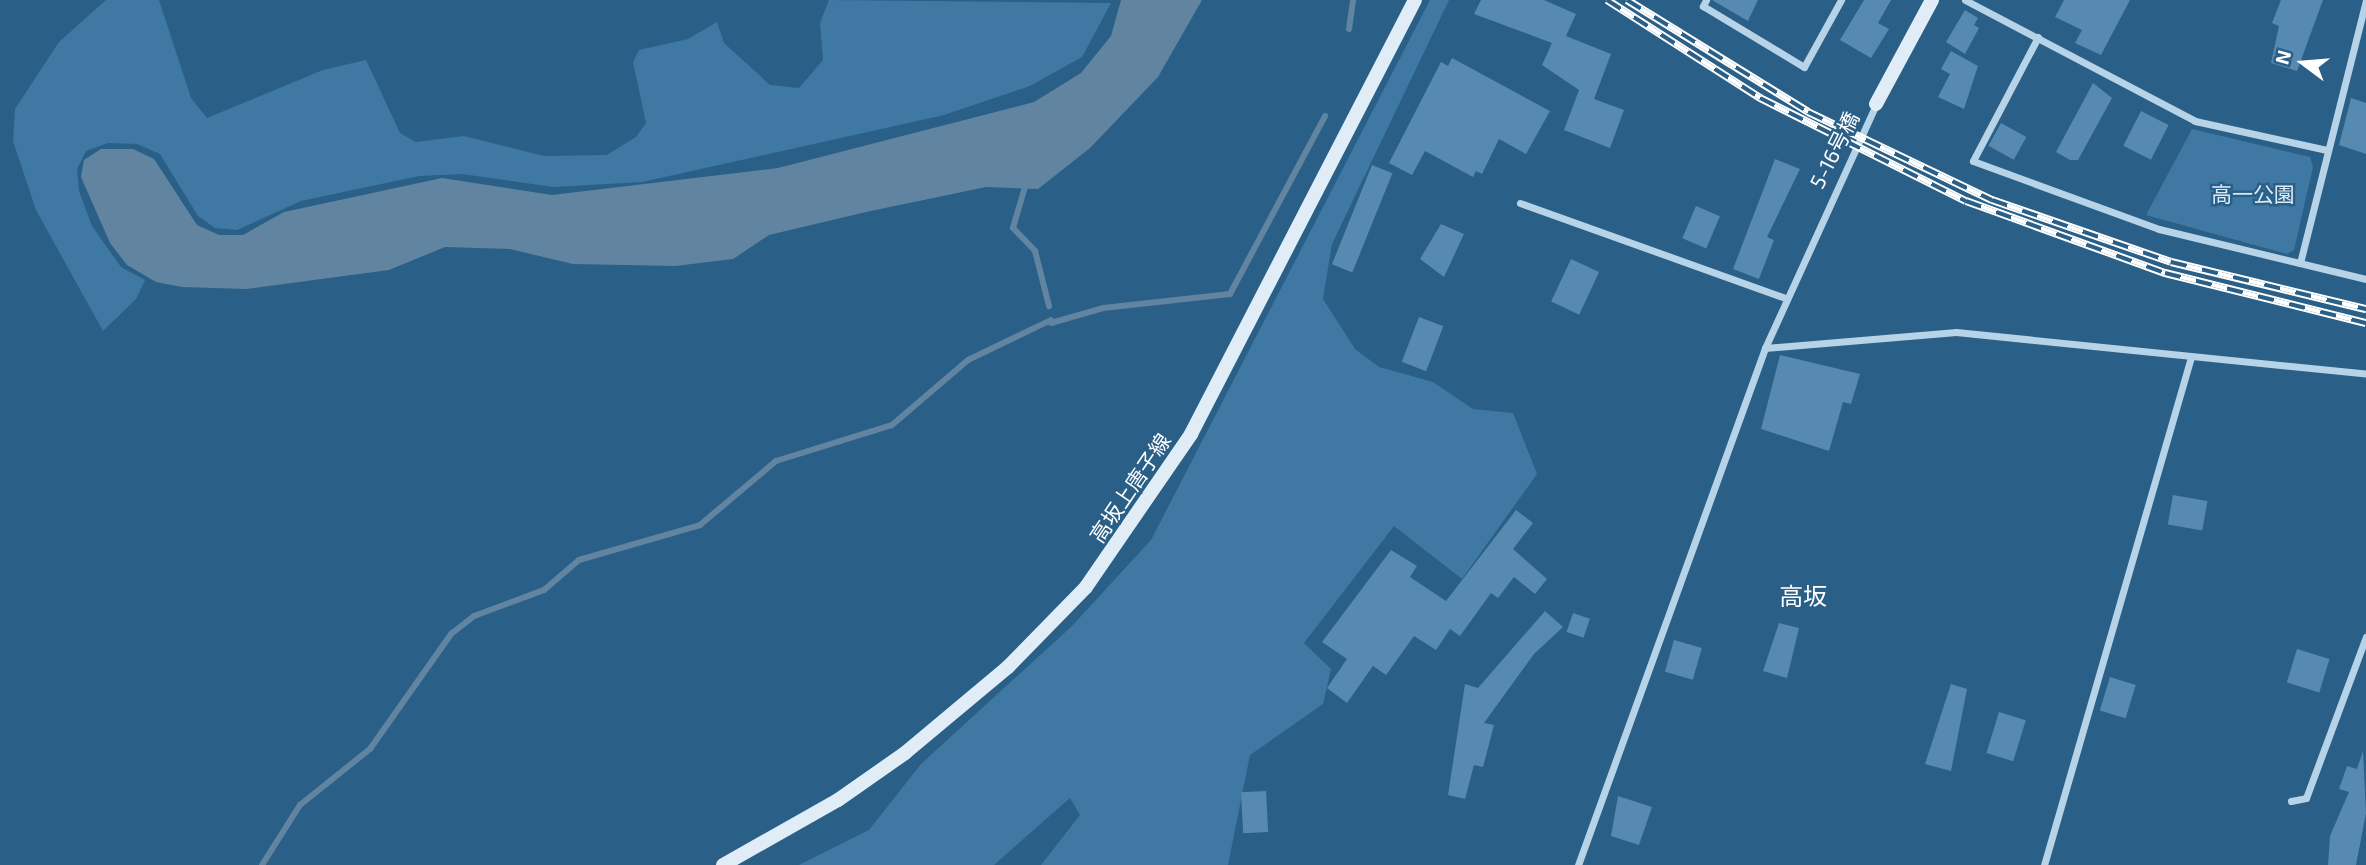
<!DOCTYPE html>
<html>
<head>
<meta charset="utf-8">
<style>
	body { margin:0 }
	#map { position:relative; width:2366px; height:865px; overflow:hidden; background:#2a5f87; font-family:"Exo 2","Noto Sans JP",sans-serif }
	div>[style] { position:absolute }
	.green>* { inset:0; background:#3f79a3 }
	.water>* { inset:0; background:#6185a0 }
	.stream>* { height:6px; margin:-3px; padding:0 3px; transform-origin:3px; border-radius:3px; background:#6185a0 }
	.building>* { inset:0; background:#568ab0; transform-origin:0 0 }
	.street>* { height:7px; margin:-3.5px; padding:0 3.5px; transform-origin:3.5px; border-radius:3.5px; background:#b6d3e8 }
	.secondary>* { height:14px; margin:-7px; padding:0 7px; transform-origin:7px; border-radius:7px; background:#e0edf7 }
	.rail>* { height:8px; margin-top:-4px; transform-origin:0; background:repeating-linear-gradient(90deg,#2a5f87 0 16px,#fff 0 32px); box-sizing:border-box; border-block:2px solid #fff }
	span { translate:-50% -50%; white-space:nowrap; text-align:center; line-height:1.15; -webkit-text-stroke:5px #2a5f87; paint-order:stroke }
	.street-label { font-size:21px; color:#fff }
	.park-label { font-size:21px; color:#daeaf6 }
	.quarter-label { font-size:24px; color:#fff }
	.north { position:absolute; left:2268px; top:28px; width:70px; height:70px; -webkit-text-stroke:5px #2a5f87; paint-order:stroke; rotate:286deg; font-size:19px; font-weight:700; line-height:28px; text-align:center; color:#fff }
	.north::after { content:''; display:block; margin:auto; width:24px; height:32px; background:#fff; clip-path:polygon(50% 0,100% 100%,50% 72%,0 100%) }
</style>
</head>
<body>
<div id="map">
	<div class="green">
		<div style="clip-path:polygon(106px 0,159px 0,191px 98px,207px 118px,323px 70px,366px 60px,400px 133px,416px 142px,464px 136px,544px 156px,607px 155px,636px 137px,646px 123px,633px 62px,639px 50px,688px 39px,717px 22px,724px 43px,770px 85px,799px 88px,823px 60px,820px 23px,829px 0,1111px 3px,1082px 57px,1030px 86px,944px 115px,642px 182px,553px 187px,462px 174px,419px 176px,301px 201px,237px 230px,215px 228px,198px 216px,160px 154px,137px 144px,108px 143px,86px 151px,77px 169px,79px 191px,92px 226px,121px 267px,145px 280px,136px 299px,103px 331px,36px 210px,13px 141px,15px 109px,59px 42px)"></div>
		<div style="clip-path:polygon(1430px 0,1449px 0,1332px 244px,1323px 299px,1355px 349px,1379px 367px,1433px 382px,1473px 409px,1513px 413px,1537px 474px,1462px 579px,1394px 526px,1304px 643px,1331px 669px,1323px 704px,1250px 755px,1228px 865px,1041px 865px,1080px 815px,1070px 798px,994px 865px,799px 865px,869px 830px,921px 764px,1072px 626px,1151px 540px)"></div>
		<div style="clip-path:polygon(2192px 129px,2310px 157px,2313px 167px,2294px 250px,2287px 254px,2146px 215px)"></div>
	</div>
	<div class="water">
		<div style="clip-path:polygon(1121px 0,1202px 0,1158px 77px,1090px 148px,1038px 189px,986px 187px,866px 212px,769px 235px,733px 259px,675px 266px,573px 264px,510px 249px,445px 247px,389px 270px,246px 289px,182px 287px,156px 282px,127px 265px,110px 243px,81px 177px,84px 160px,101px 149px,133px 149px,154px 159px,197px 225px,219px 235px,243px 235px,284px 212px,442px 178px,552px 195px,778px 168px,1034px 102px,1081px 73px,1111px 36px)"></div>
	</div>
	<div class="stream">
		<div style="left:1349px;top:29px;width:29px;rotate:-82deg"></div>
		<div style="left:1027px;top:180px;width:50px;rotate:106.3deg"></div>
		<div style="left:1013px;top:228px;width:32px;rotate:46deg"></div>
		<div style="left:1035px;top:251px;width:57px;rotate:75.7deg"></div>
		<div style="left:1051px;top:323px;width:54px;rotate:-16.1deg"></div>
		<div style="left:1103px;top:308px;width:128px;rotate:-6.3deg"></div>
		<div style="left:1230px;top:294px;width:202px;rotate:-61.9deg"></div>
		<div style="left:262px;top:865px;width:71px;rotate:-57.7deg"></div>
		<div style="left:300px;top:805px;width:90px;rotate:-38.7deg"></div>
		<div style="left:370px;top:749px;width:141px;rotate:-54.8deg"></div>
		<div style="left:451px;top:634px;width:29px;rotate:-38deg"></div>
		<div style="left:474px;top:616px;width:75px;rotate:-20.4deg"></div>
		<div style="left:544px;top:590px;width:46px;rotate:-40.6deg"></div>
		<div style="left:579px;top:560px;width:126px;rotate:-16.1deg"></div>
		<div style="left:700px;top:525px;width:99px;rotate:-40.1deg"></div>
		<div style="left:776px;top:461px;width:121px;rotate:-17.2deg"></div>
		<div style="left:892px;top:425px;width:100px;rotate:-40.5deg"></div>
		<div style="left:968px;top:360px;width:92px;rotate:-25.7deg"></div>
	</div>
	<div class="building">
		<div style="clip-path:polygon(1481px 0,1544px 0,1576px 14px,1566px 36px,1611px 54px,1594px 99px,1624px 110px,1610px 148px,1564px 130px,1579px 90px,1542px 65px,1552px 43px,1474px 14px)"></div>
		<div style="clip-path:polygon(1712px 0,1758px 0,1748px 21px)"></div>
		<div style="clip-path:polygon(1864px 0,1891px 0,1878px 23px,1889px 29px,1871px 58px,1840px 40px)"></div>
		<div style="clip-path:polygon(2064px 0,2130px 0,2101px 55px,2075px 43px,2082px 30px,2055px 17px)"></div>
		<div style="clip-path:polygon(2281px 0,2323px 0,2297px 71px,2271px 63px,2279px 26px,2272px 23px)"></div>
		<div style="clip-path:polygon(1965px 10px,1978px 18px,1974px 25px,1979px 28px,1965px 54px,1946px 42px)"></div>
		<div style="clip-path:polygon(1951px 51px,1978px 66px,1964px 109px,1938px 97px,1950px 74px,1941px 69px)"></div>
		<div style="clip-path:polygon(1452px 58px,1550px 111px,1526px 154px,1499px 139px,1482px 174px,1476px 171px,1473px 177px,1425px 151px,1412px 175px,1389px 163px,1441px 62px,1448px 66px)"></div>
		<div style="clip-path:polygon(2093px 83px,2112px 98px,2078px 160px,2070px 160px,2056px 152px)"></div>
		<div style="clip-path:polygon(2351px 98px,2366px 103px,2366px 154px,2339px 145px)"></div>
		<div style="left:2141px;top:111px;width:31px;height:39px;rotate:27deg"></div>
		<div style="left:2001px;top:123px;width:29px;height:26px;rotate:29deg"></div>
		<div style="clip-path:polygon(1775px 159px,1800px 169px,1767px 237px,1774px 240px,1759px 279px,1733px 269px)"></div>
		<div style="left:1372px;top:165px;width:22px;height:107px;rotate:22deg"></div>
		<div style="left:1696px;top:206px;width:26px;height:35px;rotate:23deg"></div>
		<div style="clip-path:polygon(1441px 224px,1464px 234px,1444px 277px,1420px 259px)"></div>
		<div style="left:1571px;top:259px;width:31px;height:47px;rotate:25deg"></div>
		<div style="left:1419px;top:317px;width:26px;height:48px;rotate:21deg"></div>
		<div style="clip-path:polygon(1780px 355px,1860px 374px,1851px 404px,1843px 402px,1829px 451px,1761px 429px)"></div>
		<div style="left:2173px;top:495px;width:35px;height:30px;rotate:10deg"></div>
		<div style="clip-path:polygon(1516px 510px,1533px 523px,1513px 549px,1547px 579px,1535px 594px,1514px 577px,1498px 598px,1491px 593px,1460px 636px,1450px 629px,1436px 650px,1414px 636px,1386px 675px,1373px 666px,1347px 703px,1327px 688px,1347px 659px,1322px 642px,1391px 550px,1417px 566px,1410px 577px,1446px 601px)"></div>
		<div style="clip-path:polygon(1545px 611px,1563px 627px,1534px 654px,1484px 723px,1494px 725px,1483px 767px,1474px 765px,1465px 799px,1448px 795px,1465px 684px,1478px 688px)"></div>
		<div style="left:1573px;top:613px;width:18px;height:20px;rotate:19deg"></div>
		<div style="clip-path:polygon(1779px 623px,1799px 628px,1787px 678px,1763px 671px)"></div>
		<div style="left:1674px;top:640px;width:29px;height:33px;rotate:16deg"></div>
		<div style="left:2297px;top:649px;width:34px;height:35px;rotate:17deg"></div>
		<div style="left:2110px;top:677px;width:27px;height:35px;rotate:17deg"></div>
		<div style="clip-path:polygon(1951px 684px,1967px 689px,1951px 771px,1925px 764px)"></div>
		<div style="left:1999px;top:712px;width:28px;height:43px;rotate:17deg"></div>
		<div style="clip-path:polygon(2363px 751px,2366px 813px,2356px 865px,2328px 865px,2330px 836px,2349px 792px,2339px 789px,2347px 766px,2357px 769px)"></div>
		<div style="left:1266px;top:791px;width:41px;height:25px;rotate:87deg"></div>
		<div style="clip-path:polygon(1618px 796px,1652px 807px,1639px 845px,1611px 836px)"></div>
	</div>
	<div class="street">
		<div style="left:1706px;top:0;width:7px;rotate:117deg"></div>
		<div style="left:1703px;top:6px;width:118px;rotate:31.1deg"></div>
		<div style="left:1804px;top:67px;width:77px;rotate:-61.1deg"></div>
		<div style="left:1965px;top:0;width:260px;rotate:27.7deg"></div>
		<div style="left:2195px;top:121px;width:135px;rotate:12.4deg"></div>
		<div style="left:2038px;top:37px;width:140px;rotate:117.7deg"></div>
		<div style="left:1973px;top:161px;width:198px;rotate:20.1deg"></div>
		<div style="left:2159px;top:229px;width:213px;rotate:13.6deg"></div>
		<div style="left:1520px;top:203px;width:282px;rotate:19.7deg"></div>
		<div style="left:2300px;top:263px;width:271px;rotate:-75.9deg"></div>
		<div style="left:1765px;top:348px;width:192px;rotate:-4.8deg"></div>
		<div style="left:1956px;top:332px;width:412px;rotate:5.8deg"></div>
		<div style="left:2291px;top:801px;width:15px;rotate:-11deg"></div>
		<div style="left:2306px;top:798px;width:172px;rotate:-69.6deg"></div>
		<div style="left:1578px;top:865px;width:550px;rotate:-70.11deg"></div>
		<div style="left:1765px;top:348px;width:268px;rotate:-65.5deg"></div>
		<div style="left:2044px;top:865px;width:529px;rotate:-73.86deg"></div>
	</div>
	<div class="secondary">
		<div style="left:1876px;top:104px;width:118px;rotate:-61.7deg"></div>
		<div style="left:723px;top:865px;width:132px;rotate:-29.5deg"></div>
		<div style="left:838px;top:800px;width:82px;rotate:-35deg"></div>
		<div style="left:905px;top:753px;width:134px;rotate:-39.9deg"></div>
		<div style="left:1008px;top:667px;width:112px;rotate:-45.7deg"></div>
		<div style="left:1086px;top:587px;width:186px;rotate:-55.5deg"></div>
		<div style="left:1191px;top:434px;width:488px;rotate:-62.7deg"></div>
	</div>
	<div class="rail">
		<div style="left:1607px;top:0;width:182px;rotate:32.6deg"></div>
		<div style="left:1760px;top:98px;width:230px;rotate:26.6deg"></div>
		<div style="left:1966px;top:201px;width:212px;rotate:19.9deg"></div>
		<div style="left:2165px;top:273px;width:207px;rotate:14deg"></div>
		<div style="left:1627px;top:0;width:213px;rotate:31.7deg"></div>
		<div style="left:1808px;top:112px;width:204px;rotate:25.6deg"></div>
		<div style="left:1992px;top:200px;width:189px;rotate:19.1deg"></div>
		<div style="left:2171px;top:262px;width:201px;rotate:13.6deg"></div>
	</div>
	<div class="street-label">
		<span style="left:1834px;top:150px;rotate:-63deg">5-16号橋</span>
		<span style="left:1130px;top:488px;rotate:-56deg">高坂上唐子線</span>
	</div>
	<div class="park-label">
		<span style="left:2253px;top:194px">高一公園</span>
	</div>
	<div class="quarter-label">
		<span style="left:1803px;top:596px">高坂</span>
	</div>
	<div class="north">N</div>
</div>
</body>
</html>
